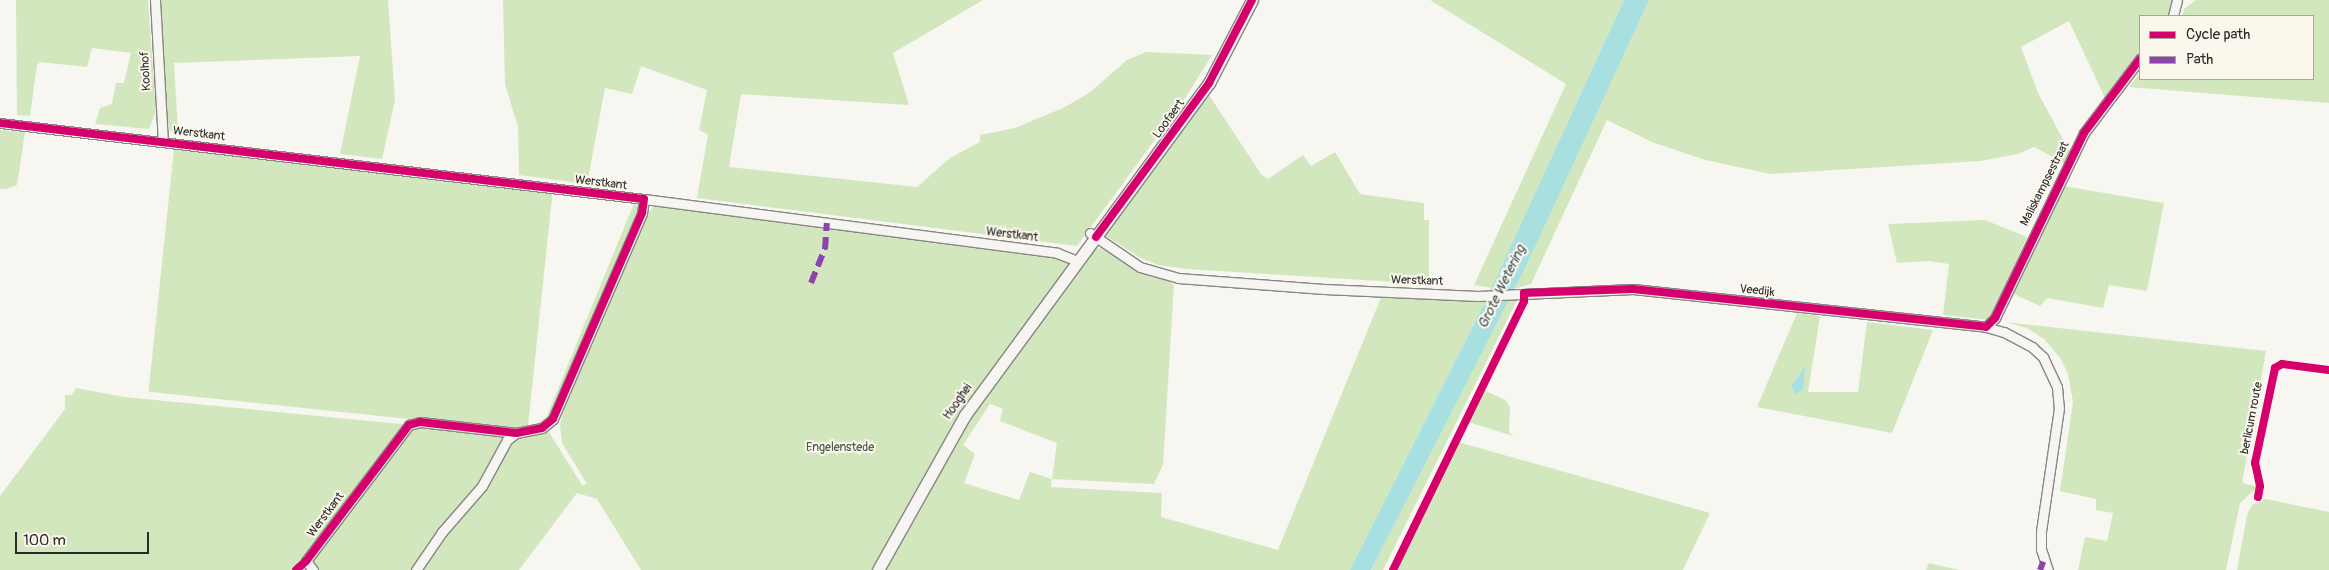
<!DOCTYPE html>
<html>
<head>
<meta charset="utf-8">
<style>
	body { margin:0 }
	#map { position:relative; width:2329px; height:570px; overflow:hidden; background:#f8f6f0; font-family:Pangolin,sans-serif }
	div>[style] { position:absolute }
	.green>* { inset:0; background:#d3e7bf; transform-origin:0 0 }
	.water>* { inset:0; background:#a8e0e2 }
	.roads { filter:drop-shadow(1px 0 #878684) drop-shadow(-1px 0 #878684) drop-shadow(0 1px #878684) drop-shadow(0 -1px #878684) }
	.street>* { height:9px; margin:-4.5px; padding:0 4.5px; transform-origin:4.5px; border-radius:4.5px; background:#f6f5f1 }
	.secondary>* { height:11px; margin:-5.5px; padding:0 5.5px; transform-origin:5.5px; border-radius:5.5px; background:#f6f5f1 }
	.quiet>* { height:6px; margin-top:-3px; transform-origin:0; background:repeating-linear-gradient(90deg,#8e44ad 0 12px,transparent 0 18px) }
	.cycleway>* { height:8px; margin:-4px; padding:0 4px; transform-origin:4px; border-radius:4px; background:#d6006c }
	span { translate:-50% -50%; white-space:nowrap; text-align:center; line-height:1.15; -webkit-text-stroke:4px #fbf7ec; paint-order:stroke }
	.street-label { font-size:12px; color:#2b2b2b }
	.park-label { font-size:12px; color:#4d5746 }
	.water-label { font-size:14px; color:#425657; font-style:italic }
	.legend { position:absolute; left:2139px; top:15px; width:175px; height:65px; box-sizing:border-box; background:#fbf7ec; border:1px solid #a8a59f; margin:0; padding:6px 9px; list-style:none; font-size:15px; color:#2b2b2b }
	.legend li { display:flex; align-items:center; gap:10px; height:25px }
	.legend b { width:25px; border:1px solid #a8a59f }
	.scale { position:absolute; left:15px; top:532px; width:134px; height:22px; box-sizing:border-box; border:2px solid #2b2b2b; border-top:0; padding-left:6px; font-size:15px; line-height:18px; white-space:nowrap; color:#2b2b2b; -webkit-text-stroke:4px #fbf7ec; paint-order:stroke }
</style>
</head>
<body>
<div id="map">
	<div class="green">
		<div style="clip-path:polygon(16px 0,148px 0,156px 111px,149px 129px,95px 124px,100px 108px,112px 104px,116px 83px,124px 83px,131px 53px,92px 48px,87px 67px,40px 62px,37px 65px,30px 116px,17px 115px)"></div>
		<div style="clip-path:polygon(161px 0,388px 0,395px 100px,382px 159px,340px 154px,360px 56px,174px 63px,178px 131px,173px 133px,169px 129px,167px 117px)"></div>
		<div style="clip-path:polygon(503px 0,983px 0,893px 53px,909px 105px,741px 94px,729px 167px,917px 187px,950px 158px,980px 142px,980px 135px,1015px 128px,1063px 108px,1089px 93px,1127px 60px,1146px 52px,1212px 55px,1184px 100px,1077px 246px,697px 198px,708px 134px,699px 130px,707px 90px,641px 66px,632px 94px,605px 88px,587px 184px,519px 175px,518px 127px,505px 84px)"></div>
		<div style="clip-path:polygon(1430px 0,1624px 0,1492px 288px,1474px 285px,1566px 84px)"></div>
		<div style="clip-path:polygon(1649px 0,2175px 0,2170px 16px,2140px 16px,2140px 55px,2106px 100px,2069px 21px,2021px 47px,2038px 93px,2070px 152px,2064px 163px,2034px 147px,2018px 154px,1980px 161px,1771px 174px,1705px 160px,1652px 142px,1607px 120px,1531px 284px,1513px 289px)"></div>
		<div style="clip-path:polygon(2196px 0,2329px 0,2329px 103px,2129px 87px,2140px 73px,2140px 79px,2313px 79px,2313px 16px,2182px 16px,2184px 9px)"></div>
		<div style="clip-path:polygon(1207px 92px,1261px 174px,1268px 179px,1303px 155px,1311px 166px,1335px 152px,1360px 194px,1424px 203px,1424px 220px,1429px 220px,1429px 284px,1186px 269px,1158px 265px,1141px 258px,1104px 235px)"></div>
		<div style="clip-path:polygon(0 130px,25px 132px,17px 185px,6px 189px,0 189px)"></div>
		<div style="left:174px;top:149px;width:381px;height:244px;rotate:6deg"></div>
		<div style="clip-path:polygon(2063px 186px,2164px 203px,2147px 291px,2109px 285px,2103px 308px,2047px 298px,2040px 306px,2012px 293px)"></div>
		<div style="clip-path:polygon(635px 201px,638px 210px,609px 283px,550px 415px,546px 418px)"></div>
		<div style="clip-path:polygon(evenodd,663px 205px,1084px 259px,1092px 250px,1100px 248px,1161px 276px,1174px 285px,1163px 465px,1154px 484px,1052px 479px,1051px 487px,1162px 493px,1161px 517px,1278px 550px,1382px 295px,1486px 300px,1350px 570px,641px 570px,597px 499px,577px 493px,519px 570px,0 570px,0 496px,65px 409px,65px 395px,72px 395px,76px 388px,124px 397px,504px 434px,494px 458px,450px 526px,509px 441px,517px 436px,547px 429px,582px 485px,587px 484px,562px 443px,560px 425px,563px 412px,645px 215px,654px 207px,663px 205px,990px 404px,1003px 409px,1000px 421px,1057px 443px,1052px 479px,1030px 472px,1019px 500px,964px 483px,975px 454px,963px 445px,990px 404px)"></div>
		<div style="clip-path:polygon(1985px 220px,2027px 237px,1995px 309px,1989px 320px,1943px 315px,1949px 264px,1929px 261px,1897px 263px,1888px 224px)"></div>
		<div style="clip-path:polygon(1519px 296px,1383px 570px,1371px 570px,1508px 298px)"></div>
		<div style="clip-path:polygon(1797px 313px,1820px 316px,1808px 392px,1858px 392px,1867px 322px,1933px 330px,1892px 433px,1757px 407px)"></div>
		<div style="clip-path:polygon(2005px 322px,2266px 351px,2242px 483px,2263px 488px,2253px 491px,2240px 503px,2226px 570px,2078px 570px,2085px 537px,2107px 541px,2113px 513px,2096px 510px,2096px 499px,2060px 491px,2073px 402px,2068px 374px,2061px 359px,2044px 339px,2027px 328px)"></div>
		<div style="clip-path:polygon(1484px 390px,1505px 400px,1510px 407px,1509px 432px,1513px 436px,1468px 422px)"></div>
		<div style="clip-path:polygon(1458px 442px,1710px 513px,1683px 570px,1397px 570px)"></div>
		<div style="clip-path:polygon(2266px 499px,2329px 512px,2329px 570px,2237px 570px,2247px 515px,2252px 505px)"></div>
		<div style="clip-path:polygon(1929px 563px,1959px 570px,1926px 570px)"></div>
	</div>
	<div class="water">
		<div style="clip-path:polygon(1624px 0,1649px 0,1526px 266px,1371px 570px,1350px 570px,1486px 300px)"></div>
		<div style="clip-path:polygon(1805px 367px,1803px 390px,1795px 394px,1791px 386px)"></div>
	</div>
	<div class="roads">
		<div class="street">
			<div style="left:155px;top:0;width:141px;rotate:86.8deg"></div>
			<div style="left:2173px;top:16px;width:16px;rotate:-76deg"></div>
			<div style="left:0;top:123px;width:648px;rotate:6.73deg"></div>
			<div style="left:644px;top:199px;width:417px;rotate:7.4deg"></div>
			<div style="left:1057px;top:253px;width:22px;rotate:21deg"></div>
			<div style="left:1090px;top:233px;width:60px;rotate:34.2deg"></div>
			<div style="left:1140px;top:267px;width:40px;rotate:16deg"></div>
			<div style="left:1178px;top:278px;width:146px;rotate:4.3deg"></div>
			<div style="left:1324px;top:289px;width:154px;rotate:2.6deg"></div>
			<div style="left:1478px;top:296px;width:155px;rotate:-2.6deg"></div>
			<div style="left:1633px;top:289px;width:355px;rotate:6.1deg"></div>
			<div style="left:1986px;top:327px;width:19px;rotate:16deg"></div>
			<div style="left:2004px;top:332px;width:32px;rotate:28deg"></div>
			<div style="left:2032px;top:347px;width:15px;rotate:42deg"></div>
			<div style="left:2043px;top:357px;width:33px;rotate:65deg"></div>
			<div style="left:2057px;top:387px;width:21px;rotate:85deg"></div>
			<div style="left:2059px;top:408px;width:124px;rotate:98.3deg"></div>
			<div style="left:2041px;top:531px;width:18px;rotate:90deg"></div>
			<div style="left:2041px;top:549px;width:22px;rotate:72deg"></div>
			<div style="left:1986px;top:327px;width:13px;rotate:-45deg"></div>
			<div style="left:1995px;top:318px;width:205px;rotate:-64.3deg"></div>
			<div style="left:2084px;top:133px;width:93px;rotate:-52.9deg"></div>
			<div style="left:313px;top:570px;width:11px;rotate:-128deg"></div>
			<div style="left:306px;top:561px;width:171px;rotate:-52.9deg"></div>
			<div style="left:409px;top:425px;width:11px;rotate:-15deg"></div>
			<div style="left:420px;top:422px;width:97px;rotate:6.5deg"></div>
			<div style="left:516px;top:433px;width:26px;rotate:-11deg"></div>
			<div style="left:542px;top:428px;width:14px;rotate:-39deg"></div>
			<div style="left:553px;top:419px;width:224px;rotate:-66.6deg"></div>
			<div style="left:642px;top:213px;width:14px;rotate:-82deg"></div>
			<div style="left:416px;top:570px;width:46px;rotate:-55.6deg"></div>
			<div style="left:442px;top:532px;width:61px;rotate:-49deg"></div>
			<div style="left:482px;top:486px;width:52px;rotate:-61.5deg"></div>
			<div style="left:507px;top:440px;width:11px;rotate:-38deg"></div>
		</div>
		<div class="secondary">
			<div style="left:878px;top:570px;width:178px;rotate:-60.7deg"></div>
			<div style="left:965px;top:415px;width:412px;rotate:-53.7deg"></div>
			<div style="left:1209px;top:83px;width:93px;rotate:-62.6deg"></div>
		</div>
	</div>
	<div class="quiet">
		<div style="left:811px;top:283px;width:37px;rotate:-68deg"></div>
		<div style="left:825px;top:249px;width:26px;rotate:-86deg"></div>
		<div style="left:2040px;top:570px;width:9px;rotate:-69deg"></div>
	</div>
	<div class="cycleway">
		<div style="left:0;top:123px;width:648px;rotate:6.73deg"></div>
		<div style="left:644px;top:199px;width:14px;rotate:98deg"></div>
		<div style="left:642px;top:213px;width:224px;rotate:113.4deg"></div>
		<div style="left:553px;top:419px;width:14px;rotate:141deg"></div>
		<div style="left:542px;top:428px;width:26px;rotate:169deg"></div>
		<div style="left:516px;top:433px;width:97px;rotate:-173.5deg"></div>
		<div style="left:420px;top:422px;width:11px;rotate:165deg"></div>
		<div style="left:409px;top:425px;width:171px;rotate:127.1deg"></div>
		<div style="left:306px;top:561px;width:13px;rotate:138deg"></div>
		<div style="left:1096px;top:237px;width:191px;rotate:-53.7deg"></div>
		<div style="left:1209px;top:83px;width:93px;rotate:-62.6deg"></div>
		<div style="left:2258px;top:497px;width:11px;rotate:-80deg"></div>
		<div style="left:2260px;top:486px;width:24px;rotate:-102deg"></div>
		<div style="left:2255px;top:463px;width:97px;rotate:-78.1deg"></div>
		<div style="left:2275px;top:368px;width:8px;rotate:-30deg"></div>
		<div style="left:2282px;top:364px;width:47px;rotate:7.3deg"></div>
		<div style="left:1393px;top:570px;width:299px;rotate:-64deg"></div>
		<div style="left:1524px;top:301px;width:8px;rotate:-90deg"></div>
		<div style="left:1524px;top:293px;width:109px;rotate:-2.1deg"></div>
		<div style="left:1633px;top:289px;width:355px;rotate:6.1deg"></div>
		<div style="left:1986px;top:327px;width:13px;rotate:-45deg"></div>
		<div style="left:1995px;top:318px;width:205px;rotate:-64.3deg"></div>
		<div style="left:2084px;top:133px;width:93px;rotate:-52.9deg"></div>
	</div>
	<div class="street-label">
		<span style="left:146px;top:71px;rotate:-93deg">Koolhof</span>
		<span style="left:1169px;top:119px;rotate:-54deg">Loofaert</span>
		<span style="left:199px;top:134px;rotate:7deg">Werstkant</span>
		<span style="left:601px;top:183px;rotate:7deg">Werstkant</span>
		<span style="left:2045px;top:184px;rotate:-63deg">Maliskampsestraat</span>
		<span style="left:1012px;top:235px;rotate:7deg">Werstkant</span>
		<span style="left:1417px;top:281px;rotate:2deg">Werstkant</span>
		<span style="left:1757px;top:291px;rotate:6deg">Veedijk</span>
		<span style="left:958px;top:402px;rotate:-55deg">Hooghei</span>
		<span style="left:2252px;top:418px;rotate:-79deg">berlicum route</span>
		<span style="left:326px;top:515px;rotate:-53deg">Werstkant</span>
	</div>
	<div class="park-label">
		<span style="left:840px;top:448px">Engelenstede</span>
	</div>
	<div class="water-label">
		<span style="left:1502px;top:287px;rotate:-64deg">Grote Wetering</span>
	</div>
	<ul class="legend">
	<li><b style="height:6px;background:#d6006c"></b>Cycle path</li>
	<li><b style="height:6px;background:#8e44ad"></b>Path</li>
	</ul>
	<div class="scale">100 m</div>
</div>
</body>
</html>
